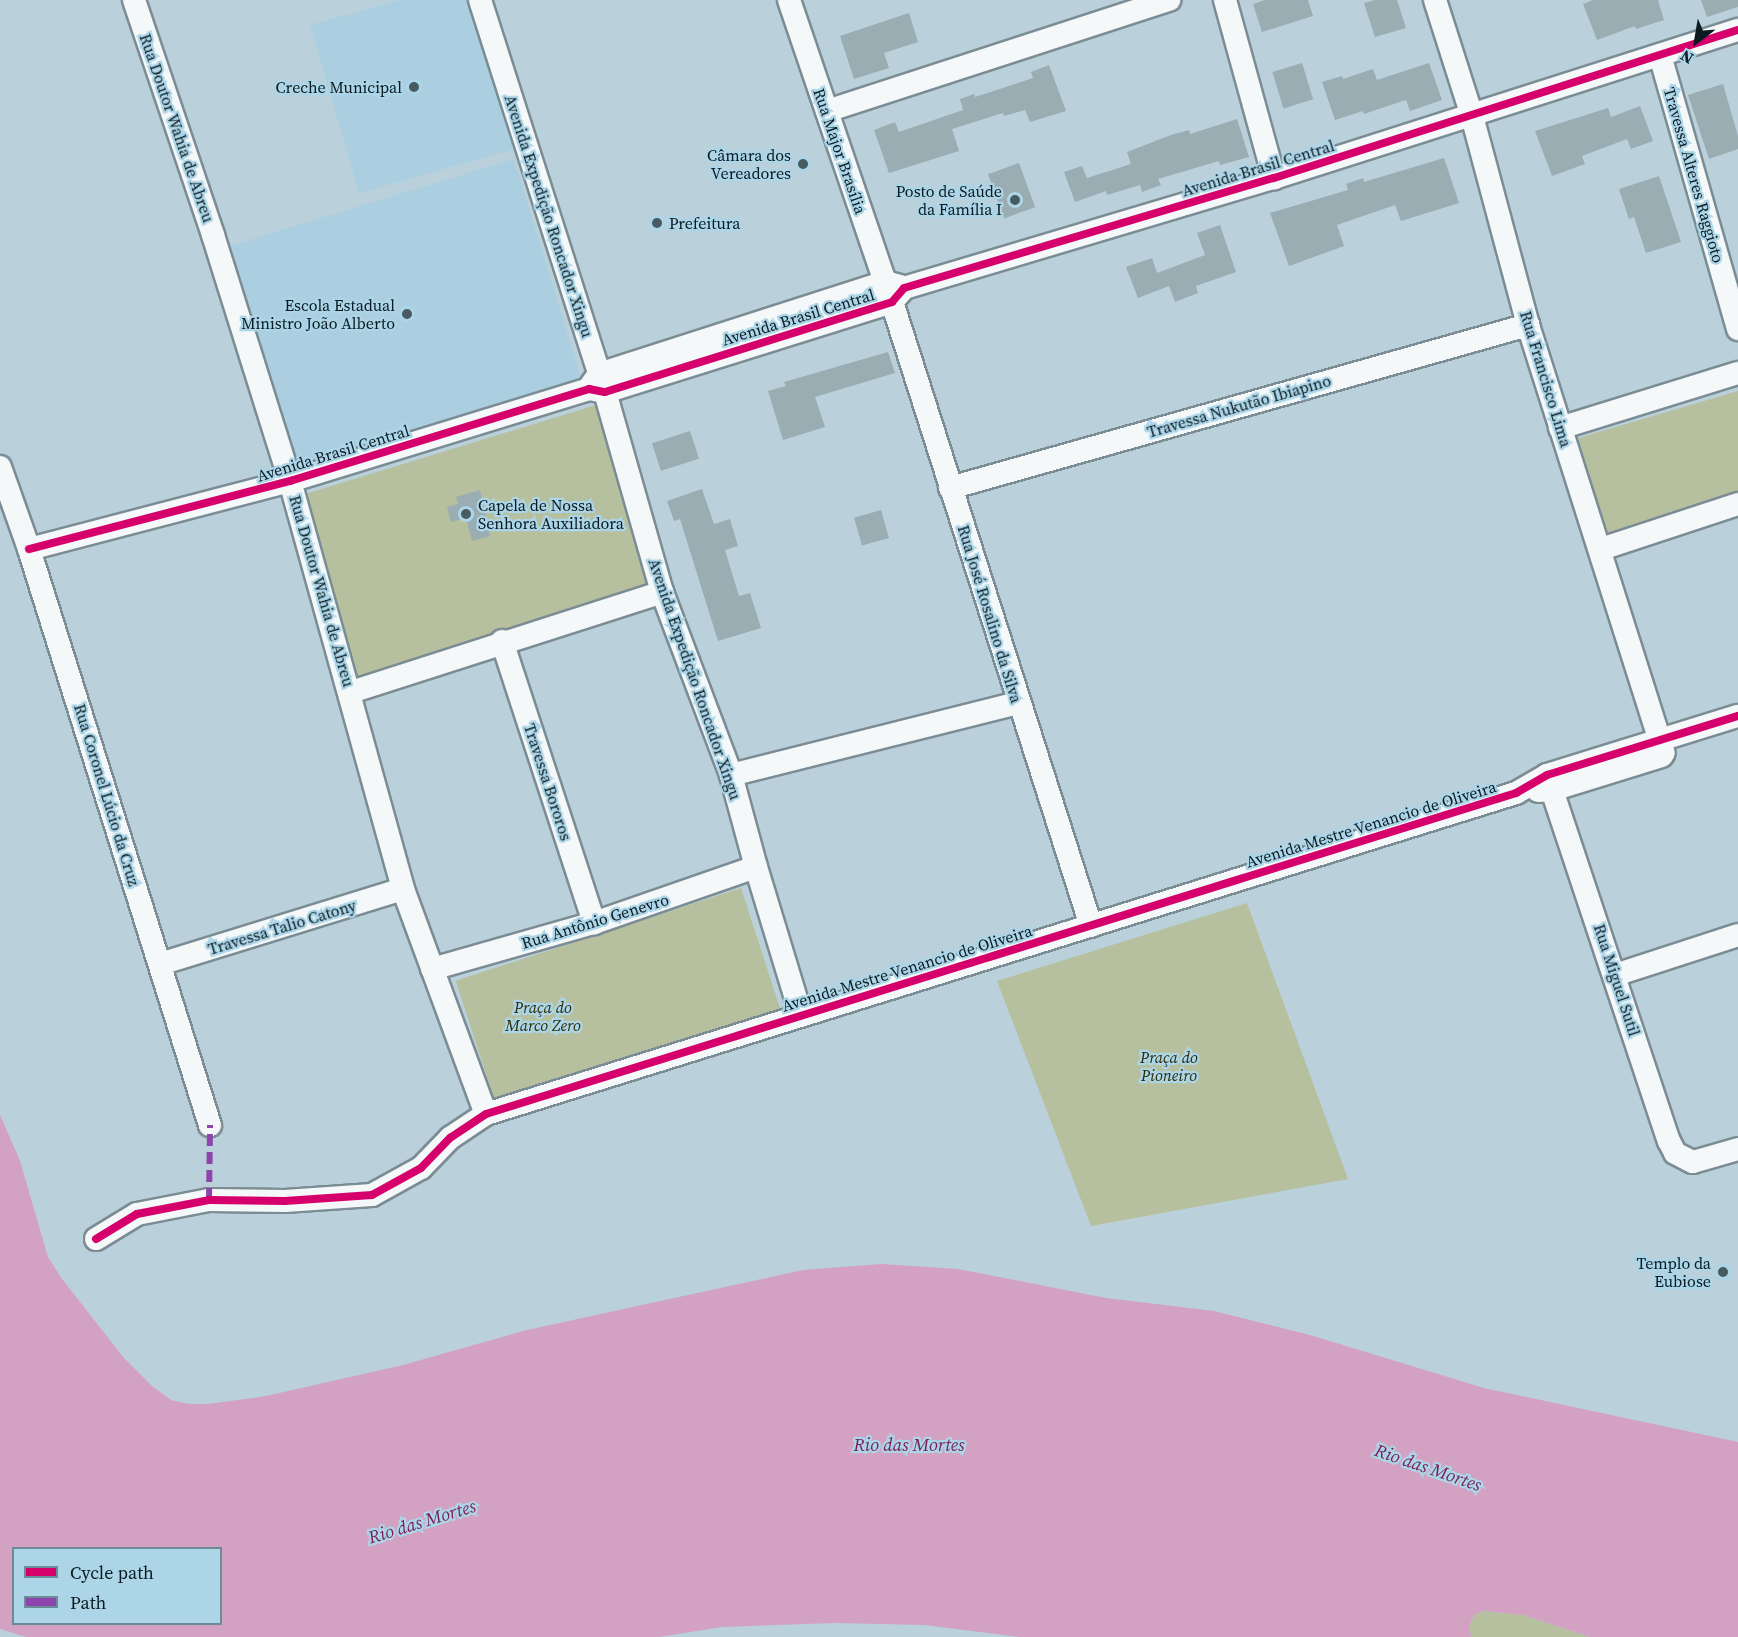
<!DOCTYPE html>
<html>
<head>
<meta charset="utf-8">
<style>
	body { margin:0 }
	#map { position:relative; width:1738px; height:1637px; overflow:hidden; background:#bad0da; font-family:"Source Serif 4",serif }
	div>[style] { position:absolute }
	.built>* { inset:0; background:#abcfe1; transform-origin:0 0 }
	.green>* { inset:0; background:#b6c09f; transform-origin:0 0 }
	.water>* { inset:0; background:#d3a1c1 }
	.building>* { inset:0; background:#9aadb3; transform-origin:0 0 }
	.roads { filter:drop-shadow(2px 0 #7b8c94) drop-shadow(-2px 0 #7b8c94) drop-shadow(0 2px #7b8c94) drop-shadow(0 -2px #7b8c94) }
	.minor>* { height:22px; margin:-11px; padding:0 11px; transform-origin:11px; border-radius:11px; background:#f5f8f9 }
	.quiet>* { height:6px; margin-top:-3px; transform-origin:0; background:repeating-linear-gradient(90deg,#8e44ad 0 12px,transparent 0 18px) }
	.cycleway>* { height:8px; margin:-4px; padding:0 4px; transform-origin:4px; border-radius:4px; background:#d6006c }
	.dots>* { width:16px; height:16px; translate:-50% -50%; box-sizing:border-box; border:3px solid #acd5e8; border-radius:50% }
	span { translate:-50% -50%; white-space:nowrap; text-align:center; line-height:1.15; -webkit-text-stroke:4.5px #acd5e8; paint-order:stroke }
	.poi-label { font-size:16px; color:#0b1b21 }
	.right { translate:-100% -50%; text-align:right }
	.left { translate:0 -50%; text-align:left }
	.street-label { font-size:16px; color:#0b1b21 }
	.park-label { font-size:16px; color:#2d2c05; font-style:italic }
	.water-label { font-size:18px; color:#7b1c56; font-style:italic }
	.legend { position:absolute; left:12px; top:1547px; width:210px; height:78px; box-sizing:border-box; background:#acd5e8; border:2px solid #6c8b98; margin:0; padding:8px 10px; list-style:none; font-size:18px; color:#0b1b21 }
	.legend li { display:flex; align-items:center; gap:12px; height:30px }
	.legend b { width:30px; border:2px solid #6c8b98 }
	.north { position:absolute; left:1666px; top:12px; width:60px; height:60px; -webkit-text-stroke:4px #acd5e8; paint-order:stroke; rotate:211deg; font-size:16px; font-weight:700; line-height:24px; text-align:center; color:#0b1b21 }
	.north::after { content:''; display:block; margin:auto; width:21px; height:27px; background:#0b1b21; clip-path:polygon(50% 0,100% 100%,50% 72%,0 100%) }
</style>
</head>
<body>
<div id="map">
	<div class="built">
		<div style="clip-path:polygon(400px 0,472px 0,518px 148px,359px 193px,310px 25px)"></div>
		<div style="left:514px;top:159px;width:241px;height:296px;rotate:73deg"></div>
	</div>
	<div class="green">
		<div style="clip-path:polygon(1738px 391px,1738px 491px,1607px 533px,1578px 438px)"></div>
		<div style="left:596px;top:405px;width:194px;height:310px;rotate:73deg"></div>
		<div style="left:741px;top:888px;width:128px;height:300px;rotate:72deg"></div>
		<div style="clip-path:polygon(1247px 903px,1348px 1179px,1091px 1226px,997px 981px)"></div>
		<div style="clip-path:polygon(1484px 1611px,1523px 1615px,1590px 1637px,1471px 1637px,1469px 1626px,1474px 1615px)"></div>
	</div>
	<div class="water">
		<div style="clip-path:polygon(evenodd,0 1115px,20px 1161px,48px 1257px,62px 1279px,124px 1358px,152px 1386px,171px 1400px,189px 1404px,208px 1404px,266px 1396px,403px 1365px,527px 1330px,803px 1270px,881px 1264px,958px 1269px,1106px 1298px,1214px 1311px,1310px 1335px,1484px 1388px,1738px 1442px,1738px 1637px,1590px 1637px,1523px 1615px,1484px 1611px,1474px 1615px,1469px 1626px,1471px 1637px,1020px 1637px,924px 1625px,834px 1623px,722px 1627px,659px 1637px,26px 1637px,0 1629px,0 1115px,14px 1548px,220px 1548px,220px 1624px,14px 1624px,14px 1548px)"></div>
	</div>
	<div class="building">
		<div style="clip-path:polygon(1265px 0,1308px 0,1313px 16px,1262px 32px,1253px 4px)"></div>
		<div style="clip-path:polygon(1375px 0,1397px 0,1406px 28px,1375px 37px,1364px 3px)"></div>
		<div style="clip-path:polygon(1593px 0,1658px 0,1664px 20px,1636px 29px,1635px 26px,1597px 40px,1583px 4px)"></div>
		<div style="clip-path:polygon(1701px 0,1738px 0,1738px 7px,1707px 17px)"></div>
		<div style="clip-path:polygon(909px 13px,918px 42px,884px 53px,889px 68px,854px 79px,840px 36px)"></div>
		<div style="left:1302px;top:63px;width:38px;height:31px;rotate:73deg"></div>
		<div style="clip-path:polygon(1429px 63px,1442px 100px,1410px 111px,1406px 100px,1364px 114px,1363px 111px,1335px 120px,1322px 82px,1342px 76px,1343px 79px,1373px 69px,1377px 80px)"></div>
		<div style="clip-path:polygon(1049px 65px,1066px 111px,1030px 122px,1025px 110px,1004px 116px,1003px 113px,952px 129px,959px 151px,889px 173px,874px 130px,895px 122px,899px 132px,963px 110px,960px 99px,974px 94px,975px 97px,1033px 78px,1031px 72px)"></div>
		<div style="clip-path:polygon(1723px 84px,1738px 136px,1738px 149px,1709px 159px,1688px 95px)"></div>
		<div style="clip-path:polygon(1640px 106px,1653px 141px,1631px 149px,1627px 139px,1582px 156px,1585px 164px,1552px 176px,1535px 131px,1608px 108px,1611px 117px)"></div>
		<div style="clip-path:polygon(1237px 119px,1249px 157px,1220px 165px,1219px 161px,1158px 179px,1161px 185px,1142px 192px,1140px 185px,1107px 195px,1106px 191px,1075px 202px,1064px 172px,1082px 166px,1087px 178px,1131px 164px,1127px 152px,1171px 135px,1189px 130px,1190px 134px)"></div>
		<div style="clip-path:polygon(1444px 158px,1459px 203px,1401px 221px,1395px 205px,1337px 225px,1344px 246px,1289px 266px,1270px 213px,1348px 190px,1346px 184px,1363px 178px,1364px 182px)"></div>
		<div style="left:1019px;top:163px;width:47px;height:33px;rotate:70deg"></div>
		<div style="clip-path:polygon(1659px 176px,1681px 242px,1646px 253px,1634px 217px,1629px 219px,1619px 189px)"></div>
		<div style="clip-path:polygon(1220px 225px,1236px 272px,1196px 286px,1198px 293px,1175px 302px,1169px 286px,1138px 298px,1126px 267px,1152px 258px,1157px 273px,1205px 255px,1197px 233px)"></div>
		<div style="clip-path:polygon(888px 352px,895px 373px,815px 397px,825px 427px,783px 440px,768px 391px,786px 386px,784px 382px)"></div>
		<div style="left:690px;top:431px;width:29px;height:40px;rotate:72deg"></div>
		<div style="clip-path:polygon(702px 489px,714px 524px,730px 519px,738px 546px,725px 550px,739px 596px,750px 593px,761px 628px,718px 641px,680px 519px,674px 521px,667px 501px)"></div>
		<div style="clip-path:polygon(480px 490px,490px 536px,472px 541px,466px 518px,451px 522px,447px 507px,458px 504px,456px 497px)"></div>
		<div style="left:881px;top:510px;width:29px;height:28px;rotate:74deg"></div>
	</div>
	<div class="roads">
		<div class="minor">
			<div style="left:134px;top:0;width:248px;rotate:71.4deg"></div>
			<div style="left:213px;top:235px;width:258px;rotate:72.6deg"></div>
			<div style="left:290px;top:481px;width:423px;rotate:74.5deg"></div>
			<div style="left:403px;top:889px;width:240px;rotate:69.8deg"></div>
			<div style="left:480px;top:0;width:411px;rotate:72.3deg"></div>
			<div style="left:605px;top:392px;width:208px;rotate:74.1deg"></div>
			<div style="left:662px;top:592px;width:196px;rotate:69.3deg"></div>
			<div style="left:731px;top:775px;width:95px;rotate:74.8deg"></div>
			<div style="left:756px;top:867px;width:155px;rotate:73.1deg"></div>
			<div style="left:789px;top:0;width:319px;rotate:71.2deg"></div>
			<div style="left:892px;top:302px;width:655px;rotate:72.31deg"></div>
			<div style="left:1225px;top:0;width:185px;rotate:74.6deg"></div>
			<div style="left:1435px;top:0;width:122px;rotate:72.3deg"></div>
			<div style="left:1472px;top:116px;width:216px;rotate:75deg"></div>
			<div style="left:1528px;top:325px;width:449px;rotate:72.4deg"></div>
			<div style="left:1660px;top:55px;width:285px;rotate:74.1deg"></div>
			<div style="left:827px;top:111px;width:360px;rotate:-18deg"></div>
			<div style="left:591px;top:385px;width:14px;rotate:-54deg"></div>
			<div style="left:599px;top:374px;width:300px;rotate:-17.8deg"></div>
			<div style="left:885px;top:282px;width:16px;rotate:15deg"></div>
			<div style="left:1560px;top:428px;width:186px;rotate:-17.2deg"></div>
			<div style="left:0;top:467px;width:87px;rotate:70.5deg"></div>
			<div style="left:29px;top:549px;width:604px;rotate:72.56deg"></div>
			<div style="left:950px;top:488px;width:601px;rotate:-15.75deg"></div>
			<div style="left:29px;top:549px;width:270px;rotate:-14.6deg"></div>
			<div style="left:290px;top:481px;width:313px;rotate:-17.1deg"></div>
			<div style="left:589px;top:389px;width:16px;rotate:11deg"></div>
			<div style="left:605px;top:392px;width:301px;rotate:-17.4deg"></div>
			<div style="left:892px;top:302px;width:18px;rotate:-49deg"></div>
			<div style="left:904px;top:288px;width:386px;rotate:-16.6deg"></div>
			<div style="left:1274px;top:178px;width:487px;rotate:-17.7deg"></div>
			<div style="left:1601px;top:549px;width:144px;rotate:-18.2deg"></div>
			<div style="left:502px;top:641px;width:297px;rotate:71.9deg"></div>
			<div style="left:351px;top:692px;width:327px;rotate:-17.8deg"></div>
			<div style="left:731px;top:775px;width:296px;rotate:-14.1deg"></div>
			<div style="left:1547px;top:775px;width:386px;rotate:71.6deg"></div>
			<div style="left:1669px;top:1141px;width:13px;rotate:63deg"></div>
			<div style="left:1675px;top:1153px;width:20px;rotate:27deg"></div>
			<div style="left:1693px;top:1162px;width:47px;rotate:-16.1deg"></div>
			<div style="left:1538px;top:791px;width:14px;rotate:-4deg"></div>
			<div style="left:1552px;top:790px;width:115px;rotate:-17.2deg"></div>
			<div style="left:160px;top:964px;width:254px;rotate:-17.2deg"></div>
			<div style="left:432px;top:969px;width:168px;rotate:-15.9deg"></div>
			<div style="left:594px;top:923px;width:171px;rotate:-19.1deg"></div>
			<div style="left:1615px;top:975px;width:129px;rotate:-18deg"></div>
			<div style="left:96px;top:1239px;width:48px;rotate:-31.4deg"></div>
			<div style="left:137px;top:1214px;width:73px;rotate:-11deg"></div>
			<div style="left:209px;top:1200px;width:76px;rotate:0.8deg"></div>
			<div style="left:285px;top:1201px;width:87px;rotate:-3.9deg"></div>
			<div style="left:372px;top:1195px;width:56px;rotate:-28.9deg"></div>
			<div style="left:421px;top:1168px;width:42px;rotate:-46deg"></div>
			<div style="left:450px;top:1138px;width:43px;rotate:-33.7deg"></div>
			<div style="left:486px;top:1114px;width:1079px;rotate:-17.31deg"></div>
			<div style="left:1516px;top:793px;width:36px;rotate:-30deg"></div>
			<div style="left:1547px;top:775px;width:200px;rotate:-17.2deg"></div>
		</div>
	</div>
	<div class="quiet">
		<div style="left:209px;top:1200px;width:75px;rotate:-89.2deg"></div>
	</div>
	<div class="cycleway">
		<div style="left:29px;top:549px;width:270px;rotate:-14.6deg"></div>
		<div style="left:290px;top:481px;width:313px;rotate:-17.1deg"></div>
		<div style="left:589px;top:389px;width:16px;rotate:11deg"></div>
		<div style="left:605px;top:392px;width:301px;rotate:-17.4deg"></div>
		<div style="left:892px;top:302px;width:18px;rotate:-49deg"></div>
		<div style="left:904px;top:288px;width:386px;rotate:-16.6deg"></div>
		<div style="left:1274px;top:178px;width:487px;rotate:-17.7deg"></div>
		<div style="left:96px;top:1239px;width:48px;rotate:-31.4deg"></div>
		<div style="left:137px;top:1214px;width:73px;rotate:-11deg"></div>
		<div style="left:209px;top:1200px;width:76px;rotate:0.8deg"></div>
		<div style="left:285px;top:1201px;width:87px;rotate:-3.9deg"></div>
		<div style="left:372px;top:1195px;width:56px;rotate:-28.9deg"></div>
		<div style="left:421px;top:1168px;width:42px;rotate:-46deg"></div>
		<div style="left:450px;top:1138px;width:43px;rotate:-33.7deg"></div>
		<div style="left:486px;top:1114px;width:1079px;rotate:-17.31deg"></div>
		<div style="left:1516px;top:793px;width:36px;rotate:-30deg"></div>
		<div style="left:1547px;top:775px;width:200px;rotate:-17.2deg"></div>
	</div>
	<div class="dots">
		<div style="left:414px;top:87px;background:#485a62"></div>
		<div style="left:803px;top:164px;background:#485a62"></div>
		<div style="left:1015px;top:200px;background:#485a62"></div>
		<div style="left:657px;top:223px;background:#485a62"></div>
		<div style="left:407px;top:314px;background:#485a62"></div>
		<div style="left:466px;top:514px;background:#485a62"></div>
		<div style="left:1723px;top:1272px;background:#485a62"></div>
	</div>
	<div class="poi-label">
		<span class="right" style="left:402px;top:87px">Creche Municipal</span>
		<span class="right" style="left:791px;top:164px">Câmara dos<br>Vereadores</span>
		<span class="right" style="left:1002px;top:200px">Posto de Saúde<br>da Família I</span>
		<span class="left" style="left:669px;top:223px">Prefeitura</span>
		<span class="right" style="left:395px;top:314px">Escola Estadual<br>Ministro João Alberto</span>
		<span class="left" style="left:478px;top:514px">Capela de Nossa<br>Senhora Auxiliadora</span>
		<span class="right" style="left:1711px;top:1272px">Templo da<br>Eubiose</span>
	</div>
	<div class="street-label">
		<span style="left:177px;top:128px;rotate:71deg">Rua Doutor Wahia de Abreu</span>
		<span style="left:840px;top:151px;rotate:71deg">Rua Major Brasília</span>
		<span style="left:1258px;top:168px;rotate:-17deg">Avenida Brasil Central</span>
		<span style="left:1694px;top:175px;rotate:74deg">Travessa Alteres Raggioto</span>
		<span style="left:549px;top:216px;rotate:72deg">Avenida Expedição Roncador Xingu</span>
		<span style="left:798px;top:317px;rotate:-17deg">Avenida Brasil Central</span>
		<span style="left:1546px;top:379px;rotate:73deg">Rua Francisco Lima</span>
		<span style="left:1239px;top:406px;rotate:-16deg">Travessa Nukutão Ibiapino</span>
		<span style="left:333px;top:453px;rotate:-17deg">Avenida Brasil Central</span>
		<span style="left:322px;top:591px;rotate:74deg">Rua Doutor Wahia de Abreu</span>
		<span style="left:990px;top:614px;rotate:73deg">Rua José Rosalino da Silva</span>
		<span style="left:695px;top:679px;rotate:71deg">Avenida Expedição Roncador Xingu</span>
		<span style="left:548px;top:782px;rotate:72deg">Travessa Bororos</span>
		<span style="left:107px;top:795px;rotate:73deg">Rua Coronel Lúcio da Cruz</span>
		<span style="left:1371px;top:824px;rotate:-17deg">Avenida Mestre Venancio de Oliveira</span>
		<span style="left:595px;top:921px;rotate:-17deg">Rua Antônio Genevro</span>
		<span style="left:282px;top:927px;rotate:-17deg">Travessa Talio Catony</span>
		<span style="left:907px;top:968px;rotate:-17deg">Avenida Mestre Venancio de Oliveira</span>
		<span style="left:1617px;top:980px;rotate:72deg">Rua Miguel Sutil</span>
	</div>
	<div class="park-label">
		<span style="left:543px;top:1016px">Praça do<br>Marco Zero</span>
		<span style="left:1169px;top:1066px">Praça do<br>Pioneiro</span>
	</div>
	<div class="water-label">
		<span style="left:909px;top:1445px">Rio das Mortes</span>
		<span style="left:1428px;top:1468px;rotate:19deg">Rio das Mortes</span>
		<span style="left:422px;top:1522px;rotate:-17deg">Rio das Mortes</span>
	</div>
	<ul class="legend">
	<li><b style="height:8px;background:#d6006c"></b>Cycle path</li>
	<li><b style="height:8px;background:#8e44ad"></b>Path</li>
	</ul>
	<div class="north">N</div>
</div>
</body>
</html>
